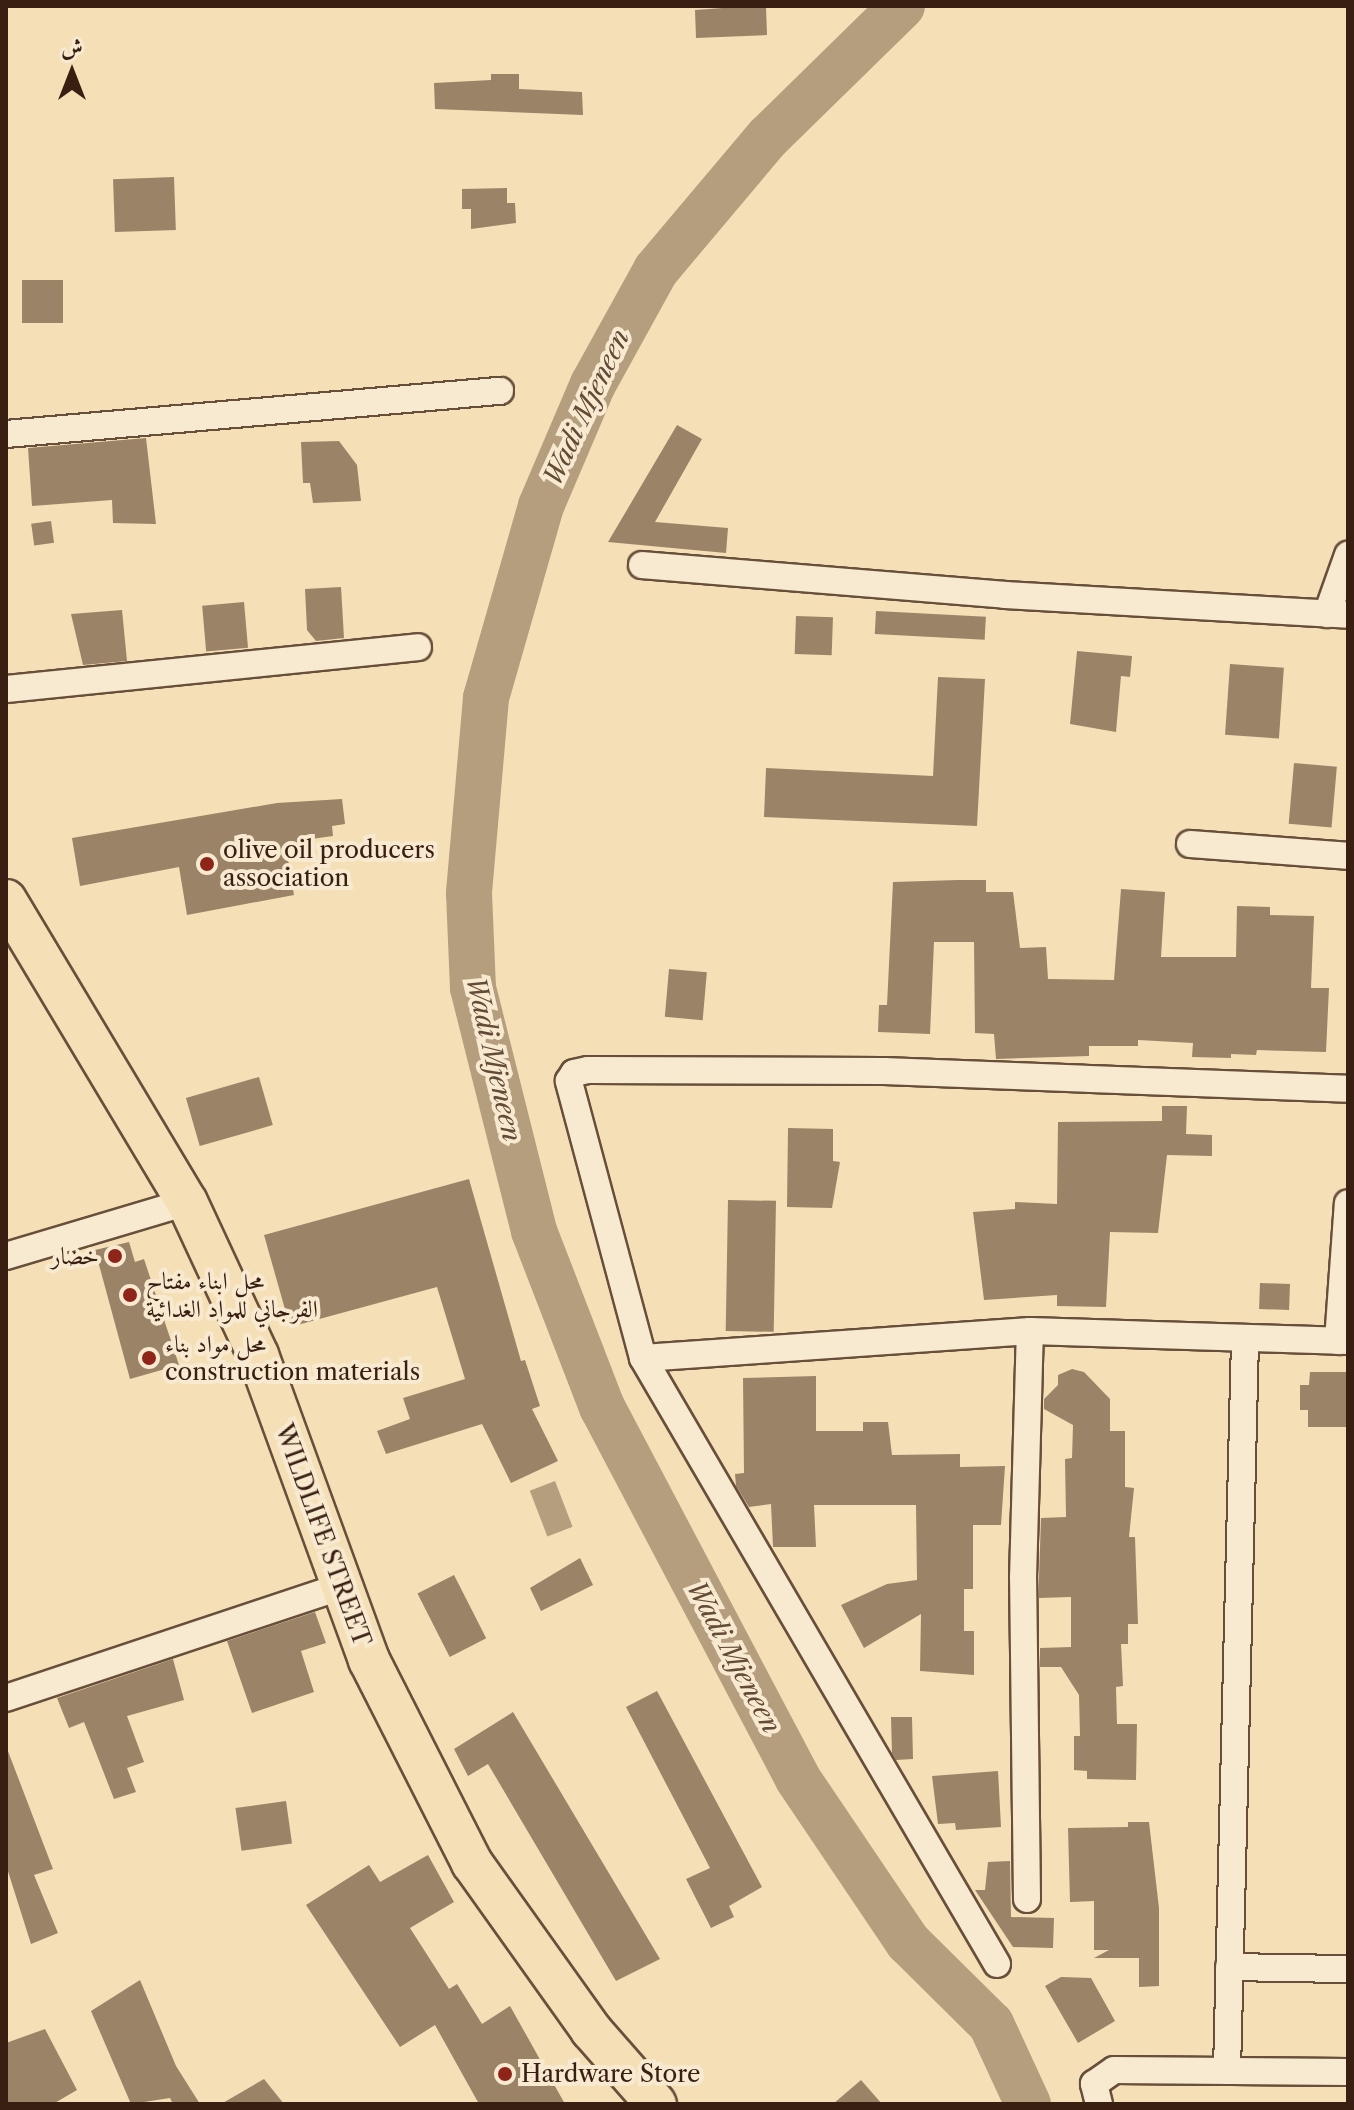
<!DOCTYPE html>
<html>
<head>
<meta charset="utf-8">
<style>
	body { margin:0 }
	#map { position:relative; width:1354px; height:2110px; overflow:hidden; background:#f5dfb6; font-family:"Libre Caslon Text",Amiri,serif }
	div>[style] { position:absolute }
	.water>* { inset:0; background:#b59e7e; transform-origin:0 0 }
	.river>* { height:46px; margin:-23px; padding:0 23px; transform-origin:23px; border-radius:23px; background:#b59e7e }
	.building>* { inset:0; background:#9b8367; transform-origin:0 0 }
	.roads { filter:drop-shadow(2px 0 #684f3b) drop-shadow(-2px 0 #684f3b) drop-shadow(0 2px #684f3b) drop-shadow(0 -2px #684f3b) }
	.minor>* { height:26px; margin:-13px; padding:0 13px; transform-origin:13px; border-radius:13px; background:#f8ead0 }
	.primary>* { height:40px; margin:-20px; padding:0 20px; transform-origin:20px; border-radius:20px; background:#f5dfb6 }
	.dots>* { width:22px; height:22px; translate:-50% -50%; box-sizing:border-box; border:4px solid #f8ead0; border-radius:50% }
	span { translate:-50% -50%; white-space:nowrap; text-align:center; line-height:1.15; -webkit-text-stroke:8px #f8ead0; paint-order:stroke }
	.poi-label { font-size:24px; color:#391f12 }
	.left { translate:0 -50%; text-align:left }
	.right { translate:-100% -50%; text-align:right }
	.street-label { font-size:24px; color:#391f12 }
	.water-label { font-size:26px; color:#644b38; font-style:italic }
	.frame { position:absolute; inset:0; border:8px solid #391f12; pointer-events:none }
	.north { position:absolute; left:32px; top:32px; width:80px; height:80px; -webkit-text-stroke:6px #f8ead0; paint-order:stroke; rotate:0deg; font-size:22px; font-weight:700; line-height:32px; text-align:center; color:#391f12 }
	.north::after { content:''; display:block; margin:auto; width:28px; height:36px; background:#391f12; clip-path:polygon(50% 0,100% 100%,50% 72%,0 100%) }
</style>
</head>
<body>
<div id="map">
	<div class="water">
		<div style="left:555px;top:1481px;width:49px;height:27px;rotate:69deg"></div>
	</div>
	<div class="river">
		<div style="left:902px;top:6px;width:187px;rotate:135.6deg"></div>
		<div style="left:768px;top:137px;width:174px;rotate:130.1deg"></div>
		<div style="left:656px;top:270px;width:130px;rotate:118.9deg"></div>
		<div style="left:593px;top:384px;width:133px;rotate:113.1deg"></div>
		<div style="left:541px;top:506px;width:200px;rotate:106deg"></div>
		<div style="left:486px;top:698px;width:196px;rotate:95deg"></div>
		<div style="left:469px;top:893px;width:95px;rotate:87.6deg"></div>
		<div style="left:473px;top:988px;width:251px;rotate:75.9deg"></div>
		<div style="left:534px;top:1231px;width:189px;rotate:68.9deg"></div>
		<div style="left:602px;top:1407px;width:420px;rotate:62.2deg"></div>
		<div style="left:798px;top:1779px;width:197px;rotate:56deg"></div>
		<div style="left:908px;top:1942px;width:117px;rotate:44.7deg"></div>
		<div style="left:991px;top:2024px;width:88px;rotate:65.2deg"></div>
	</div>
	<div class="building">
		<div style="clip-path:polygon(750px 6px,766px 7px,767px 35px,696px 38px,695px 10px)"></div>
		<div style="clip-path:polygon(491px 74px,519px 74px,519px 89px,582px 92px,583px 115px,435px 109px,434px 83px,491px 80px)"></div>
		<div style="left:174px;top:177px;width:53px;height:61px;rotate:88deg"></div>
		<div style="clip-path:polygon(507px 188px,507px 203px,515px 203px,516px 223px,471px 229px,471px 209px,462px 209px,462px 189px)"></div>
		<div style="left:22px;top:280px;width:41px;height:43px"></div>
		<div style="clip-path:polygon(677px 425px,702px 439px,655px 522px,728px 528px,726px 553px,608px 542px)"></div>
		<div style="clip-path:polygon(146px 438px,156px 524px,113px 523px,112px 500px,32px 506px,28px 448px)"></div>
		<div style="clip-path:polygon(339px 441px,357px 465px,361px 501px,313px 503px,310px 483px,303px 483px,301px 442px)"></div>
		<div style="left:51px;top:521px;width:22px;height:20px;rotate:82deg"></div>
		<div style="clip-path:polygon(341px 587px,344px 638px,316px 641px,307px 630px,305px 589px)"></div>
		<div style="left:244px;top:602px;width:46px;height:42px;rotate:85deg"></div>
		<div style="clip-path:polygon(122px 610px,127px 661px,83px 665px,71px 614px)"></div>
		<div style="left:876px;top:611px;width:110px;height:23px;rotate:3deg"></div>
		<div style="left:796px;top:616px;width:37px;height:38px;rotate:2deg"></div>
		<div style="clip-path:polygon(1077px 651px,1132px 656px,1130px 677px,1121px 676px,1116px 732px,1070px 724px)"></div>
		<div style="left:1230px;top:664px;width:54px;height:71px;rotate:4deg"></div>
		<div style="clip-path:polygon(938px 677px,985px 679px,977px 826px,764px 817px,766px 768px,933px 776px)"></div>
		<div style="left:1294px;top:763px;width:43px;height:61px;rotate:5deg"></div>
		<div style="clip-path:polygon(342px 799px,345px 824px,332px 826px,333px 836px,304px 840px,305px 850px,287px 853px,294px 895px,187px 915px,179px 867px,80px 886px,72px 838px,277px 803px)"></div>
		<div style="clip-path:polygon(958px 880px,986px 880px,986px 892px,1013px 892px,1020px 948px,1046px 947px,1048px 979px,1114px 980px,1121px 889px,1165px 892px,1161px 957px,1236px 957px,1237px 906px,1270px 907px,1270px 915px,1314px 916px,1311px 988px,1329px 988px,1326px 1052px,1257px 1050px,1256px 1055px,1231px 1054px,1231px 1058px,1192px 1057px,1193px 1043px,1138px 1040px,1138px 1046px,1089px 1046px,1089px 1056px,996px 1059px,994px 1034px,975px 1033px,974px 942px,934px 942px,930px 1034px,878px 1032px,879px 1005px,887px 1005px,893px 882px)"></div>
		<div style="left:669px;top:969px;width:38px;height:48px;rotate:5deg"></div>
		<div style="left:259px;top:1077px;width:50px;height:76px;rotate:74deg"></div>
		<div style="clip-path:polygon(1162px 1106px,1187px 1106px,1186px 1134px,1212px 1135px,1212px 1156px,1167px 1155px,1158px 1233px,1110px 1232px,1106px 1307px,1057px 1306px,1057px 1295px,984px 1300px,973px 1212px,1015px 1209px,1015px 1202px,1057px 1204px,1058px 1122px,1162px 1121px)"></div>
		<div style="clip-path:polygon(788px 1128px,833px 1129px,833px 1161px,840px 1162px,832px 1208px,787px 1207px)"></div>
		<div style="clip-path:polygon(469px 1179px,521px 1361px,525px 1360px,540px 1406px,532px 1409px,558px 1461px,511px 1483px,482px 1424px,386px 1454px,377px 1431px,410px 1419px,403px 1398px,465px 1379px,437px 1287px,290px 1327px,264px 1235px)"></div>
		<div style="left:728px;top:1200px;width:48px;height:131px;rotate:1deg"></div>
		<div style="clip-path:polygon(129px 1242px,135px 1262px,144px 1259px,179px 1365px,130px 1379px,95px 1250px)"></div>
		<div style="left:1260px;top:1283px;width:30px;height:26px;rotate:2deg"></div>
		<div style="clip-path:polygon(1072px 1369px,1084px 1372px,1110px 1399px,1110px 1431px,1125px 1431px,1125px 1487px,1134px 1488px,1129px 1537px,1135px 1537px,1138px 1624px,1128px 1624px,1128px 1644px,1121px 1644px,1123px 1686px,1116px 1687px,1117px 1724px,1137px 1724px,1136px 1780px,1087px 1779px,1087px 1771px,1074px 1770px,1074px 1736px,1080px 1736px,1079px 1695px,1061px 1667px,1040px 1667px,1040px 1648px,1071px 1647px,1071px 1597px,1039px 1598px,1039px 1578px,1041px 1518px,1066px 1517px,1065px 1459px,1072px 1458px,1073px 1425px,1044px 1409px,1044px 1399px,1058px 1385px,1058px 1375px)"></div>
		<div style="clip-path:polygon(1310px 1372px,1348px 1372px,1348px 1427px,1308px 1427px,1308px 1410px,1300px 1410px,1300px 1385px,1309px 1385px)"></div>
		<div style="clip-path:polygon(816px 1376px,816px 1431px,863px 1431px,863px 1422px,888px 1422px,892px 1455px,960px 1454px,960px 1467px,1005px 1466px,1001px 1525px,973px 1525px,973px 1589px,964px 1589px,964px 1631px,974px 1631px,974px 1675px,920px 1671px,921px 1614px,864px 1648px,841px 1605px,887px 1584px,917px 1580px,916px 1505px,814px 1505px,816px 1547px,773px 1547px,771px 1504px,749px 1507px,736px 1486px,735px 1474px,744px 1473px,743px 1378px)"></div>
		<div style="clip-path:polygon(580px 1558px,593px 1585px,541px 1611px,530px 1588px)"></div>
		<div style="left:454px;top:1575px;width:71px;height:41px;rotate:63deg"></div>
		<div style="clip-path:polygon(315px 1612px,326px 1643px,301px 1651px,314px 1692px,252px 1713px,227px 1641px)"></div>
		<div style="clip-path:polygon(173px 1659px,184px 1700px,127px 1716px,144px 1762px,127px 1768px,136px 1792px,114px 1799px,84px 1722px,69px 1728px,57px 1698px)"></div>
		<div style="clip-path:polygon(657px 1691px,762px 1887px,729px 1906px,734px 1917px,711px 1928px,686px 1879px,710px 1868px,626px 1707px)"></div>
		<div style="clip-path:polygon(513px 1712px,660px 1959px,616px 1981px,488px 1764px,468px 1776px,454px 1749px)"></div>
		<div style="clip-path:polygon(891px 1717px,912px 1717px,913px 1759px,896px 1760px,892px 1753px)"></div>
		<div style="clip-path:polygon(6px 1746px,53px 1869px,34px 1875px,58px 1933px,31px 1944px,6px 1865px)"></div>
		<div style="clip-path:polygon(998px 1771px,1001px 1827px,956px 1830px,955px 1823px,938px 1824px,932px 1776px)"></div>
		<div style="left:286px;top:1801px;width:43px;height:51px;rotate:82deg"></div>
		<div style="clip-path:polygon(1128px 1822px,1149px 1822px,1159px 1908px,1159px 1986px,1139px 1987px,1139px 1958px,1094px 1958px,1109px 1950px,1094px 1950px,1094px 1901px,1070px 1902px,1068px 1828px,1128px 1827px)"></div>
		<div style="clip-path:polygon(428px 1855px,454px 1902px,410px 1928px,449px 1989px,457px 1984px,482px 2024px,510px 2006px,565px 2104px,479px 2104px,435px 2025px,400px 2047px,306px 1905px,369px 1865px,380px 1882px)"></div>
		<div style="clip-path:polygon(1010px 1861px,1011px 1917px,1054px 1918px,1053px 1948px,1013px 1947px,975px 1890px,985px 1890px,988px 1862px)"></div>
		<div style="clip-path:polygon(1061px 1977px,1091px 1978px,1115px 2021px,1078px 2043px,1045px 1986px)"></div>
		<div style="clip-path:polygon(140px 1980px,176px 2066px,200px 2104px,173px 2104px,170px 2098px,131px 2104px,91px 2011px)"></div>
		<div style="clip-path:polygon(45px 2029px,77px 2090px,53px 2104px,6px 2104px,6px 2043px)"></div>
		<div style="clip-path:polygon(264px 2079px,284px 2104px,221px 2104px)"></div>
		<div style="clip-path:polygon(861px 2080px,882px 2104px,833px 2104px)"></div>
	</div>
	<div class="roads">
		<div class="minor">
			<div style="left:6px;top:434px;width:496px;rotate:-5deg"></div>
			<div style="left:642px;top:565px;width:364px;rotate:4.7deg"></div>
			<div style="left:1005px;top:595px;width:344px;rotate:3.3deg"></div>
			<div style="left:1327px;top:614px;width:63px;rotate:-70.4deg"></div>
			<div style="left:6px;top:689px;width:414px;rotate:-5.8deg"></div>
			<div style="left:1190px;top:844px;width:158px;rotate:4.3deg"></div>
			<div style="left:6px;top:1256px;width:189px;rotate:-16.6deg"></div>
			<div style="left:1338px;top:1341px;width:138px;rotate:-85.9deg"></div>
			<div style="left:643px;top:1358px;width:388px;rotate:-4deg"></div>
			<div style="left:1030px;top:1331px;width:318px;rotate:1.8deg"></div>
			<div style="left:6px;top:1698px;width:354px;rotate:-18.4deg"></div>
			<div style="left:1027px;top:1899px;width:321px;rotate:-90.7deg"></div>
			<div style="left:1023px;top:1578px;width:247px;rotate:-88.4deg"></div>
			<div style="left:997px;top:1964px;width:702px;rotate:-120.29deg"></div>
			<div style="left:643px;top:1358px;width:287px;rotate:-105deg"></div>
			<div style="left:569px;top:1081px;width:9px;rotate:-58deg"></div>
			<div style="left:574px;top:1073px;width:14px;rotate:-12deg"></div>
			<div style="left:588px;top:1070px;width:296px;rotate:0.2deg"></div>
			<div style="left:884px;top:1071px;width:464px;rotate:2.2deg"></div>
			<div style="left:1229px;top:1967px;width:119px;rotate:1deg"></div>
			<div style="left:1227px;top:2071px;width:733px;rotate:-88.59deg"></div>
			<div style="left:1099px;top:2104px;width:21px;rotate:-104deg"></div>
			<div style="left:1094px;top:2084px;width:24px;rotate:-35deg"></div>
			<div style="left:1114px;top:2070px;width:234px;rotate:0.5deg"></div>
		</div>
		<div class="primary">
			<div style="left:6px;top:900px;width:352px;rotate:59.1deg"></div>
			<div style="left:187px;top:1202px;width:169px;rotate:65.1deg"></div>
			<div style="left:258px;top:1355px;width:325px;rotate:70deg"></div>
			<div style="left:369px;top:1660px;width:228px;rotate:63.1deg"></div>
			<div style="left:472px;top:1863px;width:205px;rotate:54.5deg"></div>
			<div style="left:591px;top:2030px;width:98px;rotate:48.7deg"></div>
		</div>
	</div>
	<div class="dots">
		<div style="left:207px;top:864px;background:#8f2418"></div>
		<div style="left:115px;top:1256px;background:#8f2418"></div>
		<div style="left:130px;top:1295px;background:#8f2418"></div>
		<div style="left:149px;top:1358px;background:#8f2418"></div>
		<div style="left:505px;top:2074px;background:#8f2418"></div>
	</div>
	<div class="poi-label">
		<span class="left" style="left:223px;top:864px">olive oil producers<br>association</span>
		<span class="right" style="left:99px;top:1256px">خضار</span>
		<span class="left" style="left:146px;top:1295px">محل ابناء مفتاح<br>الفرجاني للمواد الغدائية</span>
		<span class="left" style="left:165px;top:1358px">محل مواد بناء<br>construction materials</span>
		<span class="left" style="left:521px;top:2074px">Hardware Store</span>
	</div>
	<div class="street-label">
		<span style="left:323px;top:1535px;rotate:70deg">WILDLIFE STREET</span>
	</div>
	<div class="water-label">
		<span style="left:587px;top:408px;rotate:-65deg">Wadi Mjeneen</span>
		<span style="left:493px;top:1059px;rotate:77deg">Wadi Mjeneen</span>
		<span style="left:733px;top:1657px;rotate:62deg">Wadi Mjeneen</span>
	</div>
	<div class="frame"></div>
	<div class="north">ش</div>
</div>
</body>
</html>
